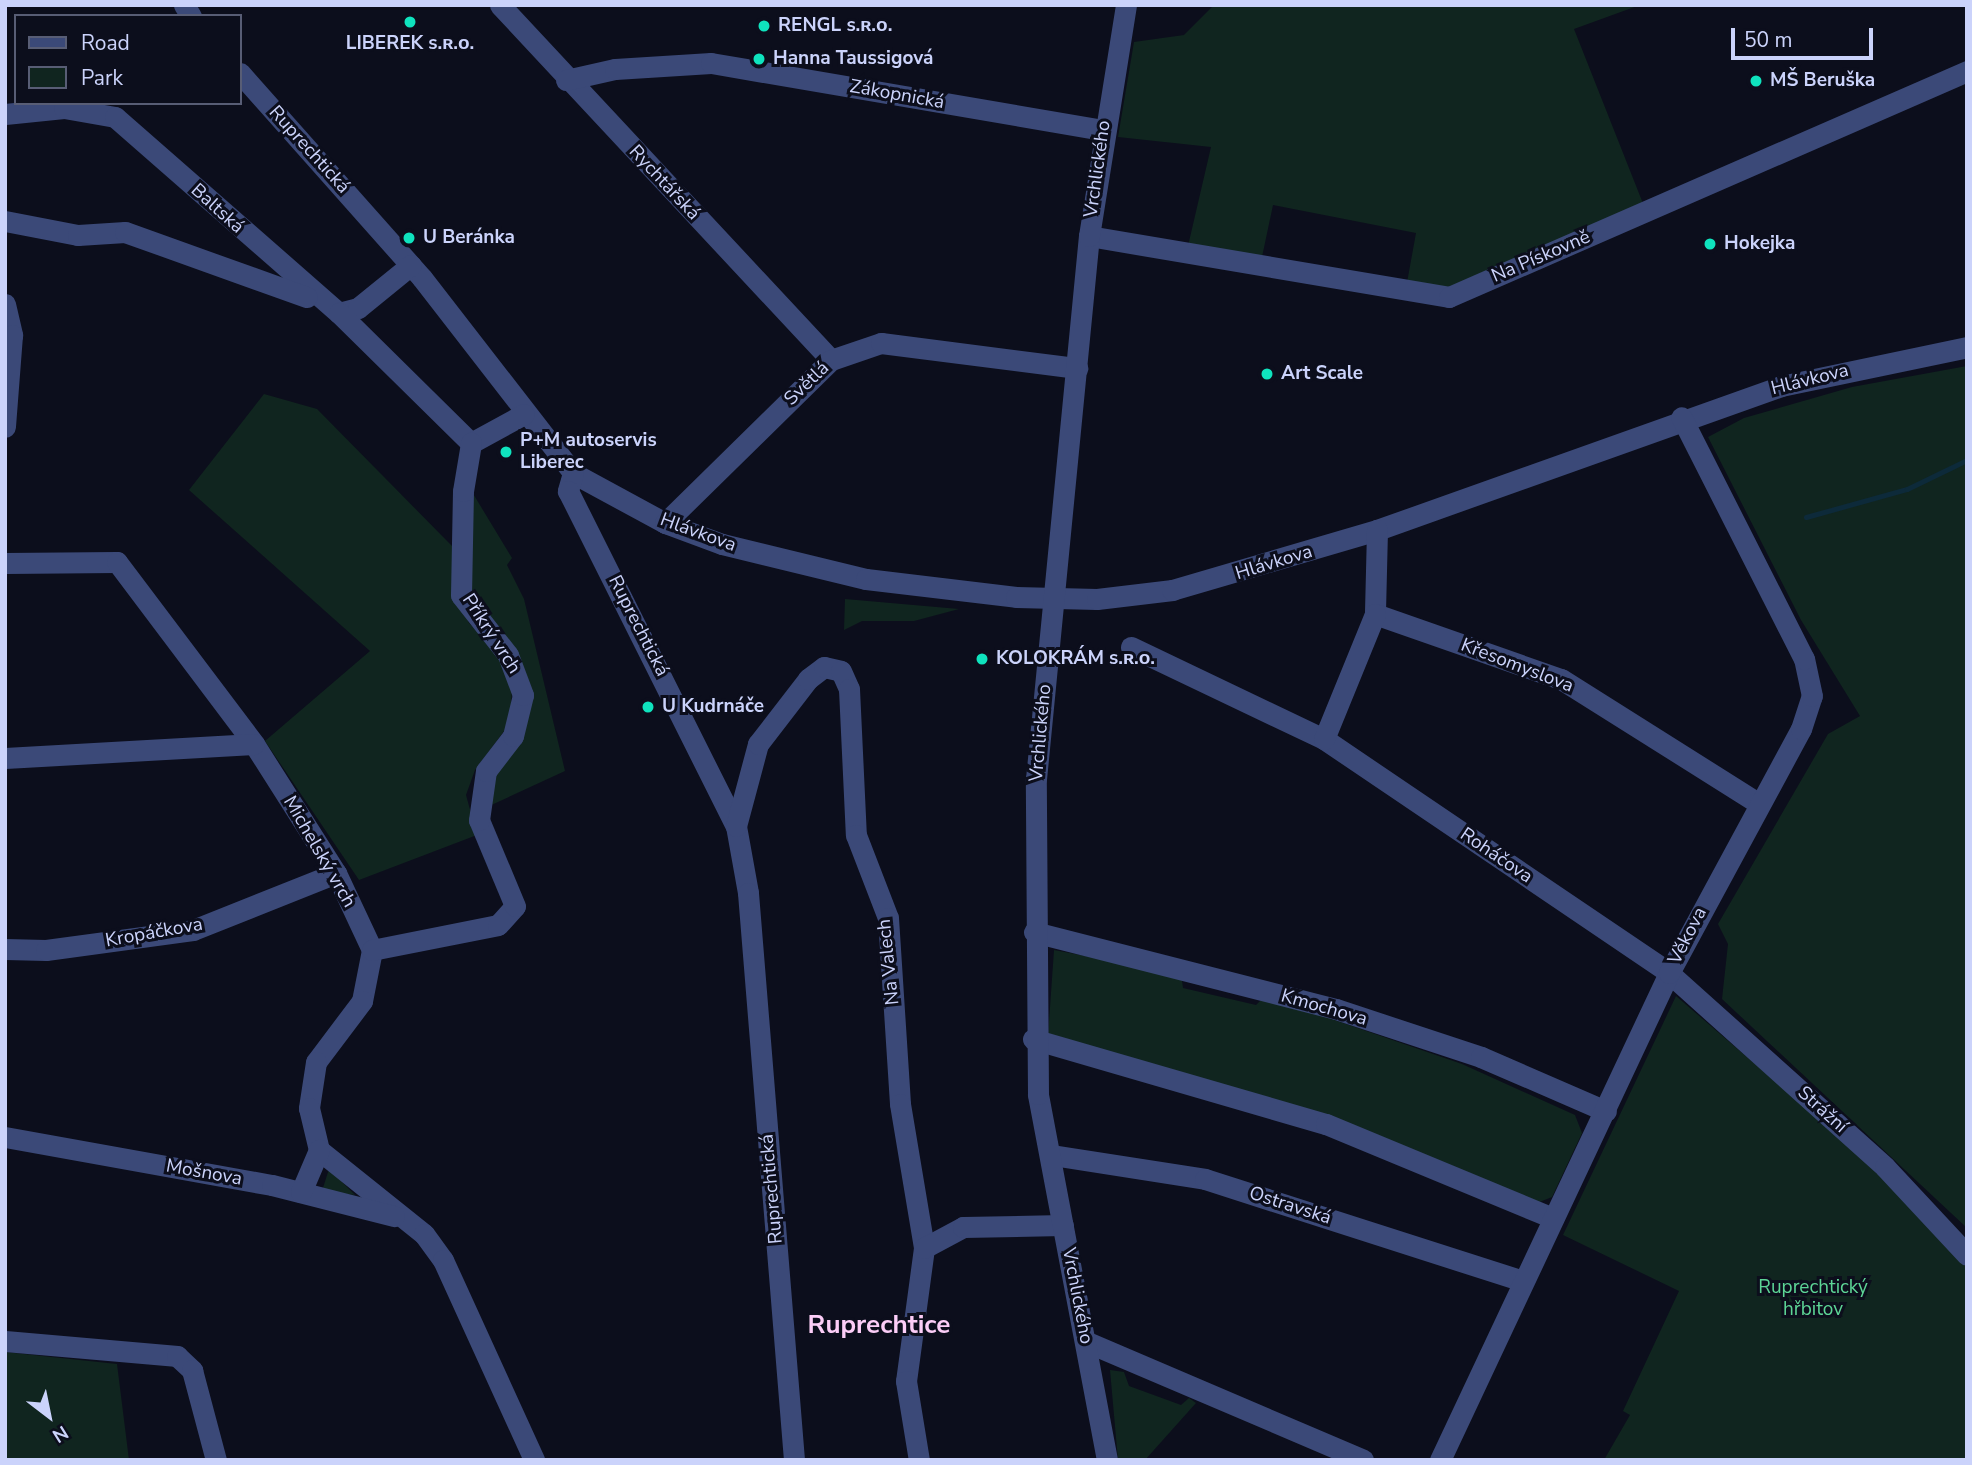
<!DOCTYPE html>
<html>
<head>
<meta charset="utf-8">
<style>
	body { margin:0 }
	#map { position:relative; width:1972px; height:1465px; overflow:hidden; background:#0c0e1c; font-family:"Nunito Sans",sans-serif }
	div>[style] { position:absolute }
	.green>* { inset:0; background:#10251f }
	.stream>* { height:5px; margin:-2.5px; padding:0 2.5px; transform-origin:2.5px; border-radius:2.5px; background:#0d2a3a }
	.minor>* { height:21px; margin:-10.5px; padding:0 10.5px; transform-origin:10.5px; border-radius:10.5px; background:#3b4978 }
	.dots>* { width:19px; height:19px; translate:-50% -50%; box-sizing:border-box; border:4px solid #0c0e1c; border-radius:50% }
	span { translate:-50% -50%; white-space:nowrap; text-align:center; line-height:1.15; -webkit-text-stroke:6px #0c0e1c; paint-order:stroke }
	.poi-label { font-size:19px; color:#cbd3fb; font-weight:700 }
	.left { translate:0 -50%; text-align:left }
	.street-label { font-size:19px; color:#cbd3fb }
	.park-label { font-size:19px; color:#5dd596 }
	.district-label { font-size:26px; color:#fccdf7; font-weight:700 }
	.frame { position:absolute; inset:0; border:7px solid #cbd3fb; pointer-events:none }
	.legend { position:absolute; left:14px; top:14px; width:228px; height:91px; box-sizing:border-box; background:#0c0e1c; border:2px solid #585d75; margin:0; padding:9px 12px; list-style:none; font-size:21px; color:#cbd3fb }
	.legend li { display:flex; align-items:center; gap:14px; height:35px }
	.legend b { width:35px; border:2px solid #585d75 }
	.north { position:absolute; left:14px; top:1381px; width:70px; height:70px; -webkit-text-stroke:5px #0c0e1c; paint-order:stroke; rotate:148deg; font-size:19px; font-weight:700; line-height:28px; text-align:center; color:#cbd3fb }
	.north::after { content:''; display:block; margin:auto; width:24px; height:32px; background:#cbd3fb; clip-path:polygon(50% 0,100% 100%,50% 72%,0 100%) }
	.scale { position:absolute; left:1731px; top:28px; width:142px; height:32px; box-sizing:border-box; border:4px solid #cbd3fb; border-top:0; padding-left:9px; font-size:21px; line-height:24px; white-space:nowrap; color:#cbd3fb; -webkit-text-stroke:5px #0c0e1c; paint-order:stroke }
</style>
</head>
<body>
<div id="map">
	<div class="green">
		<div style="clip-path:polygon(1214px 5px,1640px 5px,1574px 29px,1644px 206px,1446px 289px,1406px 288px,1416px 233px,1273px 205px,1262px 257px,1188px 246px,1211px 147px,1118px 137px,1134px 42px,1184px 35px)"></div>
		<div style="clip-path:polygon(1967px 366px,1967px 1228px,1722px 999px,1728px 944px,1718px 924px,1828px 734px,1860px 716px,1801px 620px,1708px 437px,1744px 418px,1852px 387px)"></div>
		<div style="clip-path:polygon(264px 394px,317px 409px,453px 547px,453px 584px,469px 623px,496px 650px,512px 689px,510px 723px,475px 770px,466px 795px,477px 835px,359px 880px,265px 741px,370px 651px,189px 490px)"></div>
		<div style="clip-path:polygon(469px 487px,512px 558px,507px 565px,524px 599px,565px 771px,487px 807px,488px 787px,525px 698px,465px 581px)"></div>
		<div style="clip-path:polygon(845px 599px,959px 609px,914px 621px,862px 621px,844px 630px)"></div>
		<div style="clip-path:polygon(1054px 950px,1181px 974px,1183px 988px,1256px 1005px,1265px 996px,1462px 1064px,1575px 1115px,1582px 1133px,1552px 1197px,1537px 1203px,1048px 1036px)"></div>
		<div style="clip-path:polygon(1676px 996px,1868px 1161px,1967px 1268px,1967px 1460px,1604px 1460px,1630px 1415px,1623px 1411px,1679px 1291px,1563px 1235px)"></div>
		<div style="clip-path:polygon(329px 1169px,355px 1195px,322px 1191px)"></div>
		<div style="clip-path:polygon(5px 1352px,117px 1364px,129px 1460px,5px 1460px)"></div>
		<div style="clip-path:polygon(1110px 1370px,1124px 1372px,1129px 1386px,1181px 1405px,1189px 1398px,1196px 1403px,1145px 1460px,1118px 1460px)"></div>
	</div>
	<div class="stream">
		<div style="left:1806px;top:517px;width:105px;rotate:-15.5deg"></div>
		<div style="left:1907px;top:489px;width:67px;rotate:-25.8deg"></div>
	</div>
	<div class="minor">
		<div style="left:184px;top:5px;width:13px;rotate:58deg"></div>
		<div style="left:500px;top:5px;width:485px;rotate:47deg"></div>
		<div style="left:240px;top:73px;width:274px;rotate:48.4deg"></div>
		<div style="left:422px;top:278px;width:247px;rotate:52.2deg"></div>
		<div style="left:573px;top:473px;width:105px;rotate:28.5deg"></div>
		<div style="left:665px;top:523px;width:61px;rotate:20.2deg"></div>
		<div style="left:722px;top:544px;width:148px;rotate:13.7deg"></div>
		<div style="left:866px;top:579px;width:151px;rotate:6.8deg"></div>
		<div style="left:1016px;top:597px;width:81px;rotate:1.4deg"></div>
		<div style="left:1097px;top:599px;width:76px;rotate:-6.8deg"></div>
		<div style="left:1172px;top:590px;width:214px;rotate:-16.3deg"></div>
		<div style="left:1377px;top:530px;width:429px;rotate:-19.6deg"></div>
		<div style="left:1781px;top:386px;width:190px;rotate:-11.8deg"></div>
		<div style="left:566px;top:80px;width:50px;rotate:-12.7deg"></div>
		<div style="left:615px;top:69px;width:96px;rotate:-3.6deg"></div>
		<div style="left:711px;top:63px;width:398px;rotate:9.7deg"></div>
		<div style="left:5px;top:114px;width:59px;rotate:-5.8deg"></div>
		<div style="left:64px;top:108px;width:52px;rotate:10deg"></div>
		<div style="left:115px;top:117px;width:298px;rotate:41.2deg"></div>
		<div style="left:339px;top:313px;width:20px;rotate:-15deg"></div>
		<div style="left:358px;top:308px;width:68px;rotate:-39.1deg"></div>
		<div style="left:5px;top:221px;width:74px;rotate:10.9deg"></div>
		<div style="left:78px;top:235px;width:47px;rotate:-3.7deg"></div>
		<div style="left:125px;top:232px;width:193px;rotate:19.7deg"></div>
		<div style="left:1089px;top:236px;width:365px;rotate:9.6deg"></div>
		<div style="left:1449px;top:297px;width:565px;rotate:-23.57deg"></div>
		<div style="left:5px;top:304px;width:32px;rotate:77deg"></div>
		<div style="left:12px;top:335px;width:92px;rotate:94.4deg"></div>
		<div style="left:339px;top:313px;width:185px;rotate:44.6deg"></div>
		<div style="left:471px;top:443px;width:60px;rotate:-28.7deg"></div>
		<div style="left:573px;top:473px;width:19px;rotate:106deg"></div>
		<div style="left:568px;top:491px;width:375px;rotate:63.4deg"></div>
		<div style="left:736px;top:826px;width:68px;rotate:79.8deg"></div>
		<div style="left:748px;top:893px;width:569px;rotate:85.36deg"></div>
		<div style="left:665px;top:523px;width:233px;rotate:-44.5deg"></div>
		<div style="left:831px;top:360px;width:53px;rotate:-18.8deg"></div>
		<div style="left:881px;top:343px;width:198px;rotate:7.3deg"></div>
		<div style="left:1377px;top:530px;width:84px;rotate:91.4deg"></div>
		<div style="left:1375px;top:614px;width:197px;rotate:19.3deg"></div>
		<div style="left:1561px;top:679px;width:231px;rotate:32.2deg"></div>
		<div style="left:5px;top:563px;width:112px;rotate:-0.5deg"></div>
		<div style="left:117px;top:562px;width:228px;rotate:53deg"></div>
		<div style="left:254px;top:744px;width:153px;rotate:57.6deg"></div>
		<div style="left:336px;top:873px;width:85px;rotate:64.9deg"></div>
		<div style="left:372px;top:950px;width:52px;rotate:101.1deg"></div>
		<div style="left:362px;top:1001px;width:76px;rotate:127deg"></div>
		<div style="left:316px;top:1062px;width:47px;rotate:98.7deg"></div>
		<div style="left:309px;top:1108px;width:43px;rotate:76.6deg"></div>
		<div style="left:319px;top:1150px;width:134px;rotate:38.7deg"></div>
		<div style="left:424px;top:1234px;width:32px;rotate:54deg"></div>
		<div style="left:443px;top:1260px;width:220px;rotate:65.5deg"></div>
		<div style="left:1131px;top:647px;width:214px;rotate:25.5deg"></div>
		<div style="left:1324px;top:739px;width:417px;rotate:34.1deg"></div>
		<div style="left:1669px;top:973px;width:290px;rotate:41.9deg"></div>
		<div style="left:1885px;top:1167px;width:120px;rotate:47deg"></div>
		<div style="left:1324px;top:739px;width:135px;rotate:-67.8deg"></div>
		<div style="left:5px;top:758px;width:249px;rotate:-3.2deg"></div>
		<div style="left:736px;top:826px;width:85px;rotate:-75deg"></div>
		<div style="left:758px;top:744px;width:82px;rotate:-52.4deg"></div>
		<div style="left:808px;top:679px;width:20px;rotate:-37deg"></div>
		<div style="left:824px;top:667px;width:17px;rotate:13deg"></div>
		<div style="left:841px;top:671px;width:20px;rotate:66deg"></div>
		<div style="left:849px;top:689px;width:146px;rotate:87.3deg"></div>
		<div style="left:856px;top:835px;width:89px;rotate:68.9deg"></div>
		<div style="left:888px;top:918px;width:186px;rotate:86.3deg"></div>
		<div style="left:900px;top:1104px;width:146px;rotate:80.5deg"></div>
		<div style="left:924px;top:1248px;width:134px;rotate:97.7deg"></div>
		<div style="left:906px;top:1381px;width:80px;rotate:80.7deg"></div>
		<div style="left:1034px;top:932px;width:312px;rotate:14.3deg"></div>
		<div style="left:1336px;top:1009px;width:153px;rotate:18.3deg"></div>
		<div style="left:1481px;top:1057px;width:136px;rotate:23.4deg"></div>
		<div style="left:5px;top:949px;width:41px;rotate:1.4deg"></div>
		<div style="left:46px;top:950px;width:148px;rotate:-7.7deg"></div>
		<div style="left:193px;top:930px;width:154px;rotate:-21.7deg"></div>
		<div style="left:372px;top:950px;width:128px;rotate:-11.2deg"></div>
		<div style="left:498px;top:925px;width:25px;rotate:-48deg"></div>
		<div style="left:515px;top:906px;width:93px;rotate:-112.7deg"></div>
		<div style="left:479px;top:820px;width:49px;rotate:-81.9deg"></div>
		<div style="left:486px;top:771px;width:44px;rotate:-52.4deg"></div>
		<div style="left:513px;top:736px;width:42px;rotate:-76.3deg"></div>
		<div style="left:523px;top:695px;width:43px;rotate:-110.6deg"></div>
		<div style="left:508px;top:655px;width:76px;rotate:-128.1deg"></div>
		<div style="left:461px;top:595px;width:104px;rotate:-88.9deg"></div>
		<div style="left:463px;top:491px;width:49px;rotate:-80.5deg"></div>
		<div style="left:1033px;top:1039px;width:305px;rotate:16.2deg"></div>
		<div style="left:1326px;top:1124px;width:246px;rotate:22.5deg"></div>
		<div style="left:5px;top:1137px;width:271px;rotate:10.2deg"></div>
		<div style="left:272px;top:1185px;width:126px;rotate:14.3deg"></div>
		<div style="left:1052px;top:1155px;width:155px;rotate:8.9deg"></div>
		<div style="left:1205px;top:1179px;width:334px;rotate:17.8deg"></div>
		<div style="left:301px;top:1192px;width:46px;rotate:-66.8deg"></div>
		<div style="left:924px;top:1248px;width:44px;rotate:-28.3deg"></div>
		<div style="left:963px;top:1227px;width:100px;rotate:-1.1deg"></div>
		<div style="left:5px;top:1341px;width:173px;rotate:5deg"></div>
		<div style="left:177px;top:1356px;width:21px;rotate:43deg"></div>
		<div style="left:192px;top:1370px;width:93px;rotate:75.1deg"></div>
		<div style="left:1087px;top:1342px;width:300px;rotate:23.1deg"></div>
		<div style="left:1107px;top:1460px;width:372px;rotate:-100.7deg"></div>
		<div style="left:1038px;top:1094px;width:315px;rotate:-90.4deg"></div>
		<div style="left:1036px;top:779px;width:546px;rotate:-84.43deg"></div>
		<div style="left:1089px;top:236px;width:234px;rotate:-80.9deg"></div>
		<div style="left:1440px;top:1460px;width:538px;rotate:-64.82deg"></div>
		<div style="left:1669px;top:973px;width:277px;rotate:-61.6deg"></div>
		<div style="left:1801px;top:729px;width:35px;rotate:-72deg"></div>
		<div style="left:1812px;top:696px;width:38px;rotate:-102deg"></div>
		<div style="left:1804px;top:659px;width:271px;rotate:-116.9deg"></div>
	</div>
	<div class="dots">
		<div style="left:410px;top:22px;background:#0fe3be"></div>
		<div style="left:764px;top:26px;background:#0fe3be"></div>
		<div style="left:759px;top:59px;background:#0fe3be"></div>
		<div style="left:1756px;top:81px;background:#0fe3be"></div>
		<div style="left:409px;top:238px;background:#0fe3be"></div>
		<div style="left:1710px;top:244px;background:#0fe3be"></div>
		<div style="left:1267px;top:374px;background:#0fe3be"></div>
		<div style="left:506px;top:452px;background:#0fe3be"></div>
		<div style="left:982px;top:659px;background:#0fe3be"></div>
		<div style="left:648px;top:707px;background:#0fe3be"></div>
	</div>
	<div class="poi-label">
		<span class="left" style="left:778px;top:26px">RENGL s.ʀ.ᴏ.</span>
		<span style="left:410px;top:44px">LIBEREK s.ʀ.ᴏ.</span>
		<span class="left" style="left:773px;top:59px">Hanna Taussigová</span>
		<span class="left" style="left:1770px;top:81px">MŠ Beruška</span>
		<span class="left" style="left:423px;top:238px">U Beránka</span>
		<span class="left" style="left:1724px;top:244px">Hokejka</span>
		<span class="left" style="left:1281px;top:374px">Art Scale</span>
		<span class="left" style="left:520px;top:452px">P+M autoservis<br>Liberec</span>
		<span class="left" style="left:996px;top:659px">KOLOKRÁM s.ʀ.ᴏ.</span>
		<span class="left" style="left:662px;top:707px">U Kudrnáče</span>
	</div>
	<div class="street-label">
		<span style="left:897px;top:95px;rotate:10deg">Zákopnická</span>
		<span style="left:309px;top:150px;rotate:48deg">Ruprechtická</span>
		<span style="left:1098px;top:169px;rotate:-82deg">Vrchlického</span>
		<span style="left:664px;top:183px;rotate:47deg">Rychtářská</span>
		<span style="left:217px;top:209px;rotate:42deg">Baltská</span>
		<span style="left:1541px;top:257px;rotate:-23deg">Na Pískovně</span>
		<span style="left:1810px;top:380px;rotate:-14deg">Hlávkova</span>
		<span style="left:807px;top:384px;rotate:-44deg">Světlá</span>
		<span style="left:698px;top:533px;rotate:20deg">Hlávkova</span>
		<span style="left:1274px;top:563px;rotate:-17deg">Hlávkova</span>
		<span style="left:638px;top:626px;rotate:63deg">Ruprechtická</span>
		<span style="left:491px;top:634px;rotate:57deg">Příkrý vrch</span>
		<span style="left:1517px;top:666px;rotate:21deg">Křesomyslova</span>
		<span style="left:1041px;top:733px;rotate:-85deg">Vrchlického</span>
		<span style="left:319px;top:852px;rotate:60deg">Michelský vrch</span>
		<span style="left:1496px;top:856px;rotate:34deg">Roháčova</span>
		<span style="left:154px;top:933px;rotate:-10deg">Kropáčkova</span>
		<span style="left:1688px;top:936px;rotate:-63deg">Věkova</span>
		<span style="left:889px;top:962px;rotate:-96deg">Na Valech</span>
		<span style="left:1324px;top:1008px;rotate:16deg">Kmochova</span>
		<span style="left:1822px;top:1110px;rotate:42deg">Strážní</span>
		<span style="left:204px;top:1173px;rotate:10deg">Mošnova</span>
		<span style="left:772px;top:1189px;rotate:-95deg">Ruprechtická</span>
		<span style="left:1290px;top:1206px;rotate:18deg">Ostravská</span>
		<span style="left:1077px;top:1296px;rotate:79deg">Vrchlického</span>
	</div>
	<div class="park-label">
		<span style="left:1813px;top:1299px">Ruprechtický<br>hřbitov</span>
	</div>
	<div class="district-label">
		<span style="left:879px;top:1325px">Ruprechtice</span>
	</div>
	<div class="frame"></div>
	<ul class="legend">
	<li><b style="height:9px;background:#3b4978"></b>Road</li>
	<li><b style="height:19px;background:#10251f"></b>Park</li>
	</ul>
	<div class="north">N</div>
	<div class="scale">50 m</div>
</div>
</body>
</html>
